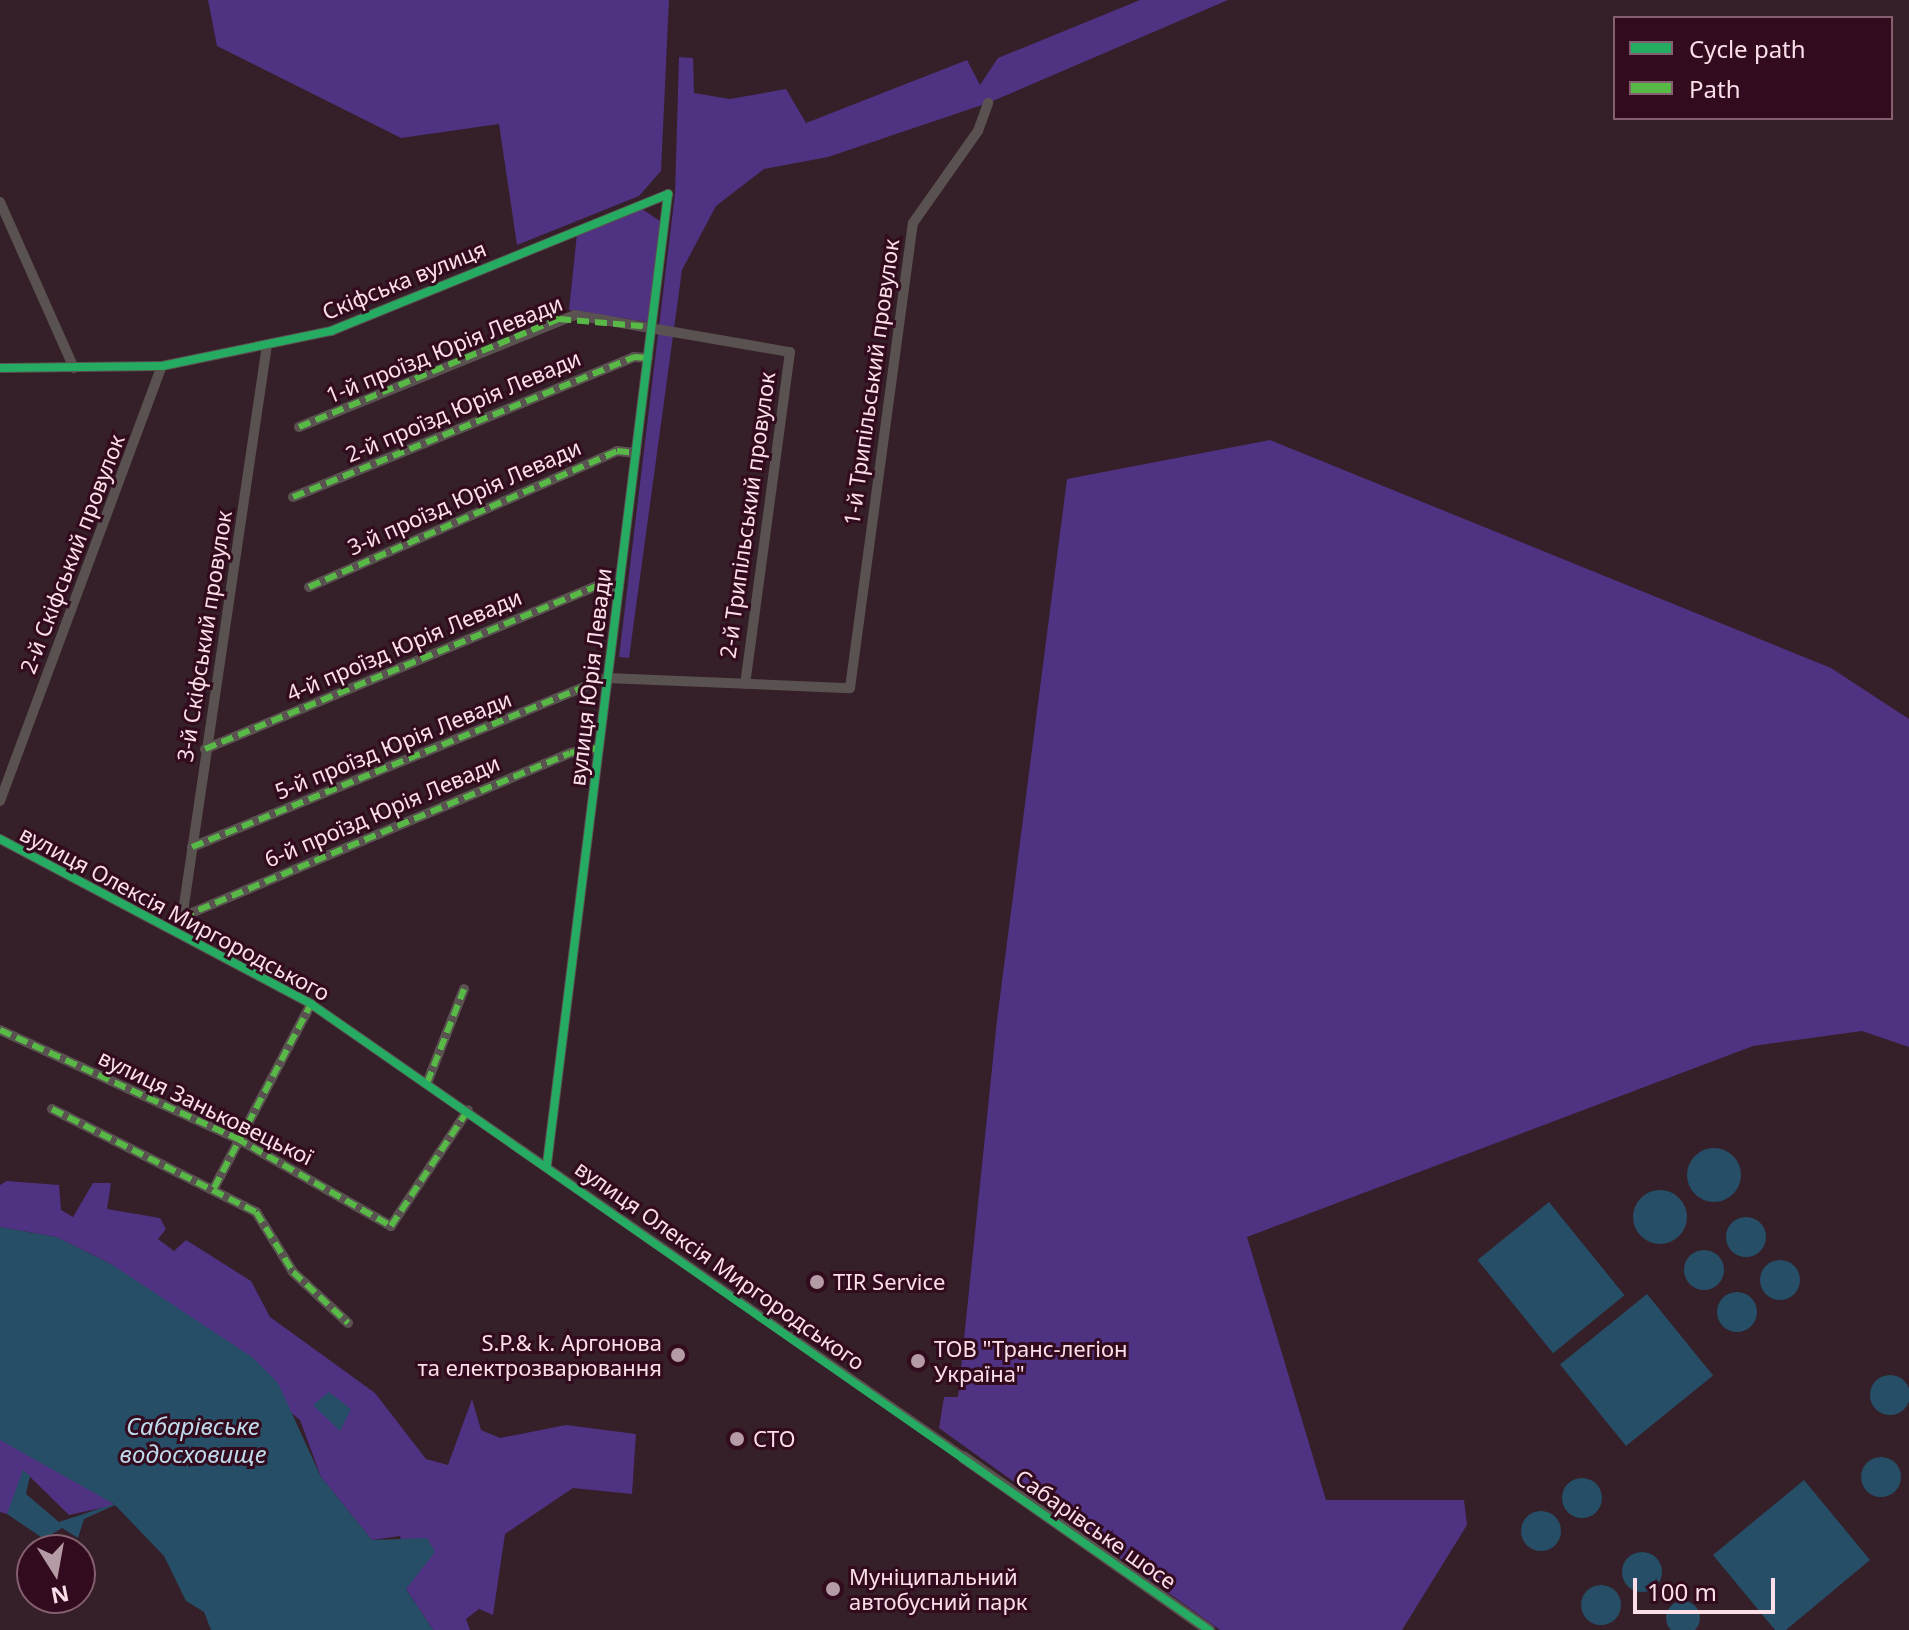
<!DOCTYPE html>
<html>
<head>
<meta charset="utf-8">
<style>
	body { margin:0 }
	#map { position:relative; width:1909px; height:1630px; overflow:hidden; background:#351f28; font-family:"Noto Sans",sans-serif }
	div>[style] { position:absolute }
	.green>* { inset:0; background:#4f3281 }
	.water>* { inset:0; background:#264e66; transform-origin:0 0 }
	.round { border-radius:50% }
	.minor>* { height:10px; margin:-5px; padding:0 5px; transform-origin:5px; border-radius:5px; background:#5a5250 }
	.tertiary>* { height:12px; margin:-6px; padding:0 6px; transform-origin:6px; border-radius:6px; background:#5a5250 }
	.quiet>* { height:6px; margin-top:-3px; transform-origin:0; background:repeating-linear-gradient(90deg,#58b947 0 12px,transparent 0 18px) }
	.cycleway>* { height:8px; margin:-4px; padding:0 4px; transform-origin:4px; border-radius:4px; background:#26ab63 }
	.dots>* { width:22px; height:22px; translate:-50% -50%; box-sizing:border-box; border:4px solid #330b1e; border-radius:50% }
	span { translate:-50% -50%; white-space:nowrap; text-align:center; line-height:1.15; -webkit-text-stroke:6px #330b1e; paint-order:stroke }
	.street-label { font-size:22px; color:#fadee8 }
	.poi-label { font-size:22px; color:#fadee8 }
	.left { translate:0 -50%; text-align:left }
	.right { translate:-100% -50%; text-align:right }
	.water-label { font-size:24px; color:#bedaeb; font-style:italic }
	.legend { position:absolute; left:1613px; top:16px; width:280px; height:104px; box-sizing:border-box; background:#330b1e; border:2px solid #835f6f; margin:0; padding:10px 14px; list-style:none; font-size:24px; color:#fadee8 }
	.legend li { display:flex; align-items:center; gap:16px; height:40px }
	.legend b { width:40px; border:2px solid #835f6f }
	.north { position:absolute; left:16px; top:1534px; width:80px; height:80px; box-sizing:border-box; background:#330b1e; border:2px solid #835f6f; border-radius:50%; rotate:169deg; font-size:22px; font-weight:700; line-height:32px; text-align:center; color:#fadee8 }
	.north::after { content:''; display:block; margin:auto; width:28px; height:36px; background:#b59ba5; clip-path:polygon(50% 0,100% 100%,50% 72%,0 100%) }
	.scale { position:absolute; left:1633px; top:1578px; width:142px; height:36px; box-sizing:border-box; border:4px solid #fadee8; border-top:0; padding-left:10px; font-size:24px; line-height:28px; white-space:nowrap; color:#fadee8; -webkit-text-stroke:6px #330b1e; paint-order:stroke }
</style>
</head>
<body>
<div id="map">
	<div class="green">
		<div style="clip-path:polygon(208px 0,669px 0,661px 171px,639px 196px,517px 245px,499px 124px,401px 138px,217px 46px)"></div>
		<div style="clip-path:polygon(1140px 0,1228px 0,988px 103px,828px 157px,764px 169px,716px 206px,682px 270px,629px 658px,619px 657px,675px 194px,679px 57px,693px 58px,694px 93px,730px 99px,786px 89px,806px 123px,967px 60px,980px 85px,998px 58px)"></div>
		<div style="clip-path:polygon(642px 209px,660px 221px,648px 322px,569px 310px,577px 234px)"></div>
		<div style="clip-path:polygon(1270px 440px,1831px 668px,1909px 719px,1909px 1047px,1862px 1031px,1753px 1046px,1247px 1237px,1326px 1500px,1464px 1500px,1467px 1525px,1402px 1630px,1220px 1630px,939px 1428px,944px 1397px,958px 1397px,997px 1020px,1067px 479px)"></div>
		<div style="clip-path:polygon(7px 1181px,59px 1185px,61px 1210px,73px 1217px,93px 1183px,111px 1183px,107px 1209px,160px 1218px,166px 1229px,158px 1239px,174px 1251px,186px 1240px,251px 1281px,270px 1317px,375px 1393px,426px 1459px,448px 1465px,472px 1399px,481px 1430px,500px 1438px,566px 1425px,636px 1434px,632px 1494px,573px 1488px,505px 1534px,493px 1615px,479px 1609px,466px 1619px,470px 1630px,433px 1630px,406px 1589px,410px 1575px,400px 1536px,372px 1540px,321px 1477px,300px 1420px,111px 1264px,56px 1237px,0 1227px,0 1185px)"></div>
		<div style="clip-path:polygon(0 1440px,50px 1462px,115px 1505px,69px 1515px,23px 1470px,14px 1502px,7px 1514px,0 1512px)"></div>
	</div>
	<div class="water">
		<div class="round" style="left:1687px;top:1148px;width:54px;height:54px"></div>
		<div class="round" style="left:1633px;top:1190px;width:54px;height:54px"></div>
		<div style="left:1549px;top:1202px;width:120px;height:92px;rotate:51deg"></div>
		<div class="round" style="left:1726px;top:1217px;width:40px;height:40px"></div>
		<div style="clip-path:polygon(0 1227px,56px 1237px,111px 1264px,252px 1357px,278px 1383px,321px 1477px,372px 1540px,427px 1538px,435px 1552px,406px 1589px,433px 1630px,211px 1630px,204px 1612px,186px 1601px,164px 1556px,115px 1505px,84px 1519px,78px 1538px,62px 1528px,44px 1539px,7px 1514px,23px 1470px,30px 1476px,26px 1494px,59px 1522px,114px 1504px,0 1440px)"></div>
		<div class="round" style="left:1684px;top:1250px;width:40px;height:40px"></div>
		<div class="round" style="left:1760px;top:1260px;width:40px;height:40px"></div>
		<div class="round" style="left:1717px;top:1292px;width:40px;height:40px"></div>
		<div style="left:1647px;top:1294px;width:105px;height:112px;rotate:51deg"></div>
		<div class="round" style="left:1870px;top:1375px;width:40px;height:40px"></div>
		<div style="clip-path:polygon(329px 1392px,351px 1409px,340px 1431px,313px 1405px)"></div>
		<div class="round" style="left:1861px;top:1457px;width:40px;height:40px"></div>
		<div class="round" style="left:1562px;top:1478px;width:40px;height:40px"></div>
		<div style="clip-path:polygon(1804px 1480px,1870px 1560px,1786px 1630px,1775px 1630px,1713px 1555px)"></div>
		<div class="round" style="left:1521px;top:1511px;width:40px;height:40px"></div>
		<div class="round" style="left:1622px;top:1552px;width:40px;height:40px"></div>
		<div class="round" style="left:1581px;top:1585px;width:40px;height:40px"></div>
		<div class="round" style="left:1666px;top:1601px;width:34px;height:34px"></div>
	</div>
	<div class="minor">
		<div style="left:0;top:202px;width:182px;rotate:66deg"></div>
		<div style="left:0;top:368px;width:162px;rotate:-0.7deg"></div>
		<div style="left:162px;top:366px;width:173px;rotate:-11.7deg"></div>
		<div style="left:331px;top:331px;width:364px;rotate:-22.1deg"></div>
		<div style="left:668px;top:194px;width:978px;rotate:97.11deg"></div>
		<div style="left:299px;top:427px;width:298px;rotate:-22.1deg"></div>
		<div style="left:575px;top:315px;width:218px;rotate:9.8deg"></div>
		<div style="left:790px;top:352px;width:335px;rotate:97.7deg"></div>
		<div style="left:293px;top:497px;width:369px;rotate:-22.3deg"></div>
		<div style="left:634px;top:357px;width:14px;rotate:4deg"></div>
		<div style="left:309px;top:587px;width:337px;rotate:-23.8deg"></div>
		<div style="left:617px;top:451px;width:19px;rotate:6deg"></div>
		<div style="left:205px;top:749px;width:427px;rotate:-22.6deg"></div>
		<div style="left:599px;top:585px;width:20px;rotate:9deg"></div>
		<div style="left:0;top:801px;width:464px;rotate:-69.6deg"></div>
		<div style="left:0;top:839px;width:352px;rotate:27.9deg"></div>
		<div style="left:311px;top:1004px;width:794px;rotate:34.79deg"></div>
		<div style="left:192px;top:847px;width:448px;rotate:-22.2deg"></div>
		<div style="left:607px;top:678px;width:243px;rotate:2.4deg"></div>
		<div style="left:850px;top:688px;width:469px;rotate:-82.3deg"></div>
		<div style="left:913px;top:223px;width:113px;rotate:-54.8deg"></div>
		<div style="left:978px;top:131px;width:30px;rotate:-70deg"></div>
		<div style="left:182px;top:917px;width:421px;rotate:-22.9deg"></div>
		<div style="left:570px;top:753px;width:29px;rotate:-10deg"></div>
		<div style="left:180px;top:932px;width:593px;rotate:-81.57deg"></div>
		<div style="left:0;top:1030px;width:260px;rotate:24.6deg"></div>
		<div style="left:236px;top:1138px;width:178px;rotate:29.6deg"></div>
		<div style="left:391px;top:1226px;width:139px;rotate:-56.4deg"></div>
		<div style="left:427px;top:1083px;width:101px;rotate:-68.5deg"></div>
		<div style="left:52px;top:1109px;width:229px;rotate:26.8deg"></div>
		<div style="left:256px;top:1212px;width:70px;rotate:58.3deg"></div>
		<div style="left:293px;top:1272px;width:75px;rotate:42.8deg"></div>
		<div style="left:214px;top:1188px;width:208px;rotate:-62.2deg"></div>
	</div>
	<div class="tertiary">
		<div style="left:963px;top:1457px;width:301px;rotate:35.1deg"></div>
	</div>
	<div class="quiet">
		<div style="left:299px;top:427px;width:282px;rotate:-22.6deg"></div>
		<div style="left:559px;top:319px;width:93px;rotate:4.9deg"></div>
		<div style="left:293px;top:497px;width:369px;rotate:-22.3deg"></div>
		<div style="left:634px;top:357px;width:14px;rotate:4deg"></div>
		<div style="left:309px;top:587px;width:337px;rotate:-23.8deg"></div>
		<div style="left:617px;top:451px;width:19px;rotate:6deg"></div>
		<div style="left:205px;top:749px;width:427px;rotate:-22.6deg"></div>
		<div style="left:599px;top:585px;width:20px;rotate:9deg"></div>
		<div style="left:192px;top:847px;width:448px;rotate:-22.2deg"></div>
		<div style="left:182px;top:917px;width:421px;rotate:-22.9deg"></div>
		<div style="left:570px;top:753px;width:29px;rotate:-10deg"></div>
		<div style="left:0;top:1030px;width:260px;rotate:24.6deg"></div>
		<div style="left:236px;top:1138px;width:178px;rotate:29.6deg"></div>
		<div style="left:391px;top:1226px;width:139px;rotate:-56.4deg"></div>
		<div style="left:427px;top:1083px;width:101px;rotate:-68.5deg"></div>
		<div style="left:52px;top:1109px;width:229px;rotate:26.8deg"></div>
		<div style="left:256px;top:1212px;width:70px;rotate:58.3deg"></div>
		<div style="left:293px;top:1272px;width:75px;rotate:42.8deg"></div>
		<div style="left:214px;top:1188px;width:208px;rotate:-62.2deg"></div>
	</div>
	<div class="cycleway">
		<div style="left:0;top:368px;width:162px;rotate:-0.7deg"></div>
		<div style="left:162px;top:366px;width:173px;rotate:-11.7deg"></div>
		<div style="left:331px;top:331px;width:364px;rotate:-22.1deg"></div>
		<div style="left:668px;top:194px;width:978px;rotate:97.11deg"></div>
		<div style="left:0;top:839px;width:352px;rotate:27.9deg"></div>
		<div style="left:311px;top:1004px;width:1095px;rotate:34.88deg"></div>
	</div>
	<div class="dots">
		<div style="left:817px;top:1282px;background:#b59ba5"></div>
		<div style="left:678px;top:1355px;background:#b59ba5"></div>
		<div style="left:918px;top:1361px;background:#b59ba5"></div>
		<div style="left:737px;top:1439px;background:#b59ba5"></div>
		<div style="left:833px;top:1589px;background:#b59ba5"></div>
	</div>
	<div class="street-label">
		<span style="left:404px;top:280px;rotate:-22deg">Скіфська вулиця</span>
		<span style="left:444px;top:349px;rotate:-22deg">1-й проїзд Юрія Левади</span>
		<span style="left:871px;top:382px;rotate:-82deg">1-й Трипільський провулок</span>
		<span style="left:463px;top:406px;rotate:-23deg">2-й проїзд Юрія Левади</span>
		<span style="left:464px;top:497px;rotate:-24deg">3-й проїзд Юрія Левади</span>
		<span style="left:747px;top:515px;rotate:-82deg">2-й Трипільський провулок</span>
		<span style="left:72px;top:554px;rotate:-69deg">2-й Скіфський провулок</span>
		<span style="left:204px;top:636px;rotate:-81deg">3-й Скіфський провулок</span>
		<span style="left:404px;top:645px;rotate:-23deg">4-й проїзд Юрія Левади</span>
		<span style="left:590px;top:677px;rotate:-83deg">вулиця Юрія Левади</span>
		<span style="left:393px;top:745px;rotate:-22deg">5-й проїзд Юрія Левади</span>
		<span style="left:382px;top:811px;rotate:-23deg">6-й проїзд Юрія Левади</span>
		<span style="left:175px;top:913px;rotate:28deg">вулиця Олексія Миргородського</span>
		<span style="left:206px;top:1107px;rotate:26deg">вулиця Заньковецької</span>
		<span style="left:720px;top:1265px;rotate:35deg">вулиця Олексія Миргородського</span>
		<span style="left:1096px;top:1529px;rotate:35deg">Сабарівське шосе</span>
	</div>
	<div class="poi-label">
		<span class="left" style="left:833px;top:1282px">TIR Service</span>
		<span class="right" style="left:662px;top:1355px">S.P.&amp; k. Аргонова<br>та електрозварювання</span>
		<span class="left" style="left:934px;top:1361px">ТОВ "Транс-легіон<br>Україна"</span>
		<span class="left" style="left:753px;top:1439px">СТО</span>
		<span class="left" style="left:849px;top:1589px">Муніципальний<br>автобусний парк</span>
	</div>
	<div class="water-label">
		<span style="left:193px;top:1440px">Сабарівське<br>водосховище</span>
	</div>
	<ul class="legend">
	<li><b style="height:10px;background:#26ab63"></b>Cycle path</li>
	<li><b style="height:10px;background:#58b947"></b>Path</li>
	</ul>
	<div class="north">N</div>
	<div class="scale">100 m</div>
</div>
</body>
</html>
